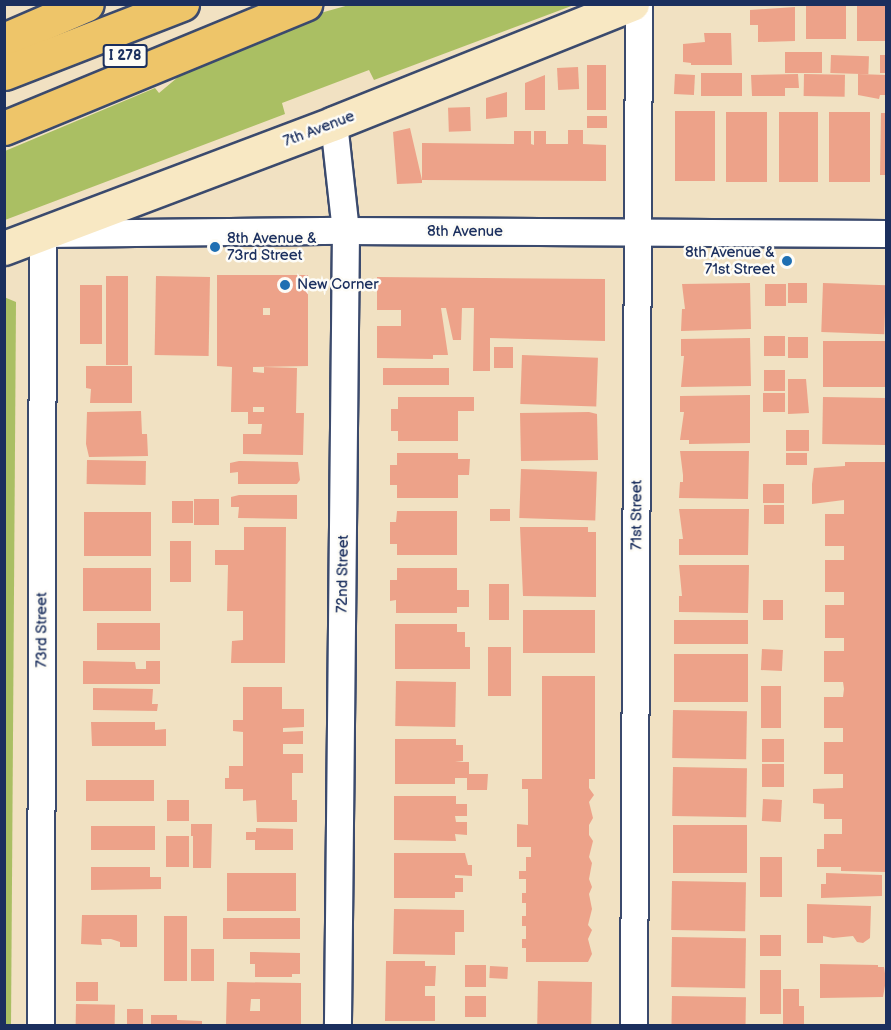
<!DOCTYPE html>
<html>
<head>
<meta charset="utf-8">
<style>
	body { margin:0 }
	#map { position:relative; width:891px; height:1030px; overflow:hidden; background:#f1e1c2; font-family:"Balsamiq Sans",sans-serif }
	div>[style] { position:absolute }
	.green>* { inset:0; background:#aabf63 }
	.building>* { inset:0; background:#eda289; transform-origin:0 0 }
	.roads { filter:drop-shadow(2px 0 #3b4a6d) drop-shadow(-2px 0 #3b4a6d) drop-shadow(0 2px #3b4a6d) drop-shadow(0 -2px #3b4a6d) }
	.street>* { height:26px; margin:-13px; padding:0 13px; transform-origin:13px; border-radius:13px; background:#fff }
	.secondary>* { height:33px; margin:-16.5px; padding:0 16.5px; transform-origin:16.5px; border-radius:16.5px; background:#f8e8c3 }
	.highway>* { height:33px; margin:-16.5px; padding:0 16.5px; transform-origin:16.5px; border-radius:16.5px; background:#eec569 }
	.dots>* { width:16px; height:16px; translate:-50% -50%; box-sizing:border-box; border:3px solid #fdfcf7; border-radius:50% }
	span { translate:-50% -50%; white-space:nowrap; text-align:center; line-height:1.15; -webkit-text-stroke:5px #fdfcf7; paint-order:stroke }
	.shield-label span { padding:2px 4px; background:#fdfcf7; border:2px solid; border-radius:4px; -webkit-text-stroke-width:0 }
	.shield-label { font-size:14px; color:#1b2f5e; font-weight:700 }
	.street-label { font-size:15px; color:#1b2f5e }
	.poi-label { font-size:15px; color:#1b2f5e }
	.left { translate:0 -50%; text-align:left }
	.right { translate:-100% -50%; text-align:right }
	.frame { position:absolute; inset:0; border:6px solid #1b2f5e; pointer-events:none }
</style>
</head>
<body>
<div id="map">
	<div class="green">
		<div style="clip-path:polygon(349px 5px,574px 5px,374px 80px,369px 70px,282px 103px,285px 114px,5px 220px,5px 151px,155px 88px,159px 93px,196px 62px,267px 28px)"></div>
		<div style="clip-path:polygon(4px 297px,16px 302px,11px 1026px,4px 1025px)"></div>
	</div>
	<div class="building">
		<div style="left:806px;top:4px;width:40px;height:35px"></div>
		<div style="left:857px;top:4px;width:29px;height:37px"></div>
		<div style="clip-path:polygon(795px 7px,795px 41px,758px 42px,758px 25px,750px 25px,750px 10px)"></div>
		<div style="clip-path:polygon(704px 33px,731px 33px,732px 65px,691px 65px,691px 63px,683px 62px,683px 44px,705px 42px)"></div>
		<div style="left:785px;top:52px;width:37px;height:21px"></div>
		<div style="left:831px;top:55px;width:38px;height:18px;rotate:2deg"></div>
		<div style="left:880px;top:55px;width:6px;height:18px"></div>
		<div style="left:587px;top:65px;width:19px;height:45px"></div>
		<div style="left:578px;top:67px;width:22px;height:21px;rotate:87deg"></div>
		<div style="left:742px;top:73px;width:23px;height:41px;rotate:90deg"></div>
		<div style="left:675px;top:74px;width:20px;height:20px;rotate:3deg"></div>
		<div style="clip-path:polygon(798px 74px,799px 88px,785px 88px,785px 96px,752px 96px,751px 75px)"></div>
		<div style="left:804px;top:74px;width:41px;height:22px;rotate:1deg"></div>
		<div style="clip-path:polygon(858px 74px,886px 75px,886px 95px,880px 95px,879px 99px,858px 95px)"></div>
		<div style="clip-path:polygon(545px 75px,545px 110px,525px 110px,525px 83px)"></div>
		<div style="clip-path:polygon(507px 92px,507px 117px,486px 119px,486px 98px)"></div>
		<div style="left:470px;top:107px;width:24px;height:22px;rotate:88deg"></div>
		<div style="left:675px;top:111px;width:40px;height:70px"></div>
		<div style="left:726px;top:112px;width:41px;height:70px"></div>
		<div style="left:779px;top:112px;width:39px;height:70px"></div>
		<div style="left:829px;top:112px;width:41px;height:70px"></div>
		<div style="clip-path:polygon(881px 113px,886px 113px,886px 175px,880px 175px)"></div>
		<div style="left:587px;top:116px;width:20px;height:12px"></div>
		<div style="clip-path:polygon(410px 128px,422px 180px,422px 143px,514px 144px,514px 131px,531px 131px,531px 144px,534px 145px,534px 131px,546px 131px,546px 144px,568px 144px,568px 130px,583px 130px,583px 144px,606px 145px,606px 181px,422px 180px,422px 183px,397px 184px,393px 132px)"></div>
		<div style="clip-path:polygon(evenodd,217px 275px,308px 275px,308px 366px,253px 367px,253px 372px,264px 373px,264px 367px,297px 368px,296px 413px,304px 413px,303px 455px,243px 454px,243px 434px,261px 434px,262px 424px,248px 424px,248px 412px,231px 412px,232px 367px,217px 366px,217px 275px,263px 308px,270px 308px,270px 315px,263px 315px,263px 308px,217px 275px,253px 407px,264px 407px,264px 412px,253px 412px,253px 407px)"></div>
		<div style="left:106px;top:276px;width:22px;height:89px"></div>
		<div style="left:156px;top:276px;width:54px;height:79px;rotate:1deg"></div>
		<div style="clip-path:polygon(377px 277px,605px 279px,605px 341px,490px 338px,490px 371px,473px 371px,474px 308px,462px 308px,461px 340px,453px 340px,446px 308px,441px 308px,448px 355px,433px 355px,433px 359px,377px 358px,377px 326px,401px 326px,401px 310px,377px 310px)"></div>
		<div style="clip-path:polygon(750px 283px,751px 329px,681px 331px,682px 309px,685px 309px,682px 284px)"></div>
		<div style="left:788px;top:283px;width:19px;height:20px"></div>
		<div style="left:823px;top:283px;width:63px;height:49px;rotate:2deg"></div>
		<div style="left:786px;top:284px;width:22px;height:21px;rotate:90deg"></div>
		<div style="left:80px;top:285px;width:22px;height:59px"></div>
		<div style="left:764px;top:336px;width:21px;height:20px"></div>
		<div style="left:788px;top:337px;width:20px;height:21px"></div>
		<div style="clip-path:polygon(750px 338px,751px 386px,681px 387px,684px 356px,681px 356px,681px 339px)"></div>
		<div style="left:823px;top:341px;width:63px;height:46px"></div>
		<div style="left:494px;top:347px;width:19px;height:21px"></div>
		<div style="left:522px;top:355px;width:76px;height:49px;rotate:2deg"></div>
		<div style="clip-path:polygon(86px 366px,132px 366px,132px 403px,90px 403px,91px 389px,86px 388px)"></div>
		<div style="left:383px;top:368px;width:66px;height:17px"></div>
		<div style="left:764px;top:370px;width:21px;height:21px"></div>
		<div style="clip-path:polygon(788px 379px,806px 379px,809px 413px,788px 414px)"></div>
		<div style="left:763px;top:393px;width:22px;height:19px"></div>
		<div style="clip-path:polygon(750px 395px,750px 443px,689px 444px,689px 440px,680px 440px,684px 412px,680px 412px,680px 396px)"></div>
		<div style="clip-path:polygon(398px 397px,474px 397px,474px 411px,458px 411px,458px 441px,398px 441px,398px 431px,391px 431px,391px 409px,398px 409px)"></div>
		<div style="left:823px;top:397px;width:63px;height:47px;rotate:1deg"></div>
		<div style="clip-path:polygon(141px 411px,142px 434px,147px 434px,148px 456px,89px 457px,86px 444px,87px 412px)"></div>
		<div style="clip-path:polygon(589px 412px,597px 414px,598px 460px,521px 461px,520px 413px)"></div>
		<div style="left:786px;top:430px;width:23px;height:21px"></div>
		<div style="clip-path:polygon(680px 451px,749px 451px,748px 499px,679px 498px,680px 482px,683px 482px,683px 475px)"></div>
		<div style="clip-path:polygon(397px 453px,458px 453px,458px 459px,470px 459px,469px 475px,458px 475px,458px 498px,397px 498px,397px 485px,390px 485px,390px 465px,397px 465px)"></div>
		<div style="left:786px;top:453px;width:21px;height:12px"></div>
		<div style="left:87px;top:460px;width:59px;height:24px;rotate:1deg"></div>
		<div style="clip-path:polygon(239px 461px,298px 462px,300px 480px,297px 484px,238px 484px,238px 472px,230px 473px,230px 463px)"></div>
		<div style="clip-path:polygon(845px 462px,886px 462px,885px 872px,841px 871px,841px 867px,817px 867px,817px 849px,824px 849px,824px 834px,842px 834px,842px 819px,824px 819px,824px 804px,813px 803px,813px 789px,843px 788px,843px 774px,824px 774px,824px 742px,843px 742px,843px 728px,824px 728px,824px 697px,843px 697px,844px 689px,843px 682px,824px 682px,824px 651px,844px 651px,844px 638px,825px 638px,825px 605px,844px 605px,844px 592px,825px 592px,825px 560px,844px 560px,844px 546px,825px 546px,825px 514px,844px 514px,844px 500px,812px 504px,812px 484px,814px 468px,845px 466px)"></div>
		<div style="left:521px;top:469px;width:76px;height:49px;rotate:2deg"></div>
		<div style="left:763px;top:484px;width:21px;height:19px"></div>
		<div style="clip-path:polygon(239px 495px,297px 495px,297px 519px,238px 518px,239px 507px,231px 507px,231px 497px)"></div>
		<div style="left:194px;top:499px;width:25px;height:26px"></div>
		<div style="left:172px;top:501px;width:21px;height:22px"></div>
		<div style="left:764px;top:505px;width:20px;height:19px"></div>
		<div style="left:490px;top:509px;width:20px;height:12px"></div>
		<div style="clip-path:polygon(679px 509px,749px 509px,748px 555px,679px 555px,679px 539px,683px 539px)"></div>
		<div style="clip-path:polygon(397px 511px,457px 511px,457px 555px,397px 555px,397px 544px,390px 544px,390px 522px,396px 522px)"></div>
		<div style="left:84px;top:512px;width:67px;height:44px"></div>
		<div style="clip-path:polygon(244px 527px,286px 527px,285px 663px,231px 663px,232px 641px,243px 640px,243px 611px,227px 611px,228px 565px,215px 565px,215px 550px,244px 550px)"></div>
		<div style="clip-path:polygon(520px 527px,588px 527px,588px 532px,596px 532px,596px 597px,523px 596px)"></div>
		<div style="left:191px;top:541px;width:41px;height:21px;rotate:90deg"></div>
		<div style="clip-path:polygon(679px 565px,749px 565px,748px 613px,679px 612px,679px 596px,682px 596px)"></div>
		<div style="left:83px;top:568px;width:68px;height:43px"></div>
		<div style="clip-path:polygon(397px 568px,457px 568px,457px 590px,469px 590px,469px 607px,457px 607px,457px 613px,396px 613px,396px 600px,390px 601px,390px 580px,397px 580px)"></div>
		<div style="left:489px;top:584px;width:20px;height:36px"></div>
		<div style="left:763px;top:600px;width:20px;height:20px"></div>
		<div style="left:523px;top:610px;width:72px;height:43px"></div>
		<div style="left:674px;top:620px;width:74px;height:24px"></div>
		<div style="left:160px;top:623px;width:27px;height:63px;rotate:90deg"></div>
		<div style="clip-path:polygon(395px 624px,457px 624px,457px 632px,465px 632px,465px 647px,470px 647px,470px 669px,395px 669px)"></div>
		<div style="left:488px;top:647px;width:23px;height:49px"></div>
		<div style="left:762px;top:649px;width:21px;height:21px;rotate:3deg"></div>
		<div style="left:674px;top:654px;width:74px;height:48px"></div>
		<div style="clip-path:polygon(83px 661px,135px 662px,136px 669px,146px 669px,146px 661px,160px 661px,160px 684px,83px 684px)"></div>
		<div style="clip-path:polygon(542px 676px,595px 676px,595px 779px,589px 779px,589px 788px,594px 795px,589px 802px,593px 818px,589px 825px,589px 835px,593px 841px,589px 857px,592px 863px,589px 879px,592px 887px,589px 894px,592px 909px,588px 925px,592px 930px,588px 939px,592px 954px,588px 962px,526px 962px,526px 948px,522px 948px,522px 939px,526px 939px,526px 926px,522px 926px,522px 916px,526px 916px,526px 903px,522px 903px,522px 893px,526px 893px,526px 879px,519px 879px,519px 871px,526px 871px,526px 857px,531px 857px,531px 847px,517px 847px,517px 824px,528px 825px,528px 789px,522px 789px,522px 779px,542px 779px)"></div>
		<div style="left:396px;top:681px;width:60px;height:45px;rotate:1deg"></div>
		<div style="left:761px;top:686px;width:20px;height:42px"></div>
		<div style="clip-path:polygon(243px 687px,282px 687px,282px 709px,304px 709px,304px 727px,283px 728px,283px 732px,303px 731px,303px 744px,283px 744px,283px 754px,303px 754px,303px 773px,292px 773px,292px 800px,297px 800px,297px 822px,257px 822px,256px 800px,243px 801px,243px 789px,225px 789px,225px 778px,229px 778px,229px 766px,243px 766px,243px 732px,233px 731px,233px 720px,243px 720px)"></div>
		<div style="clip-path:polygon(93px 688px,153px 689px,152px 704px,158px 704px,157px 711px,93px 710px)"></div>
		<div style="left:673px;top:710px;width:74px;height:48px;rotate:1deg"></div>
		<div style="clip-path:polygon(91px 722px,155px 722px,155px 730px,166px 729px,166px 746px,92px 746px)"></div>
		<div style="clip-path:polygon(395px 739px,456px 739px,456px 745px,463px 745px,463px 761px,455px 762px,469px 762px,469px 774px,488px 774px,487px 790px,467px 790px,467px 778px,455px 778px,455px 784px,395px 784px)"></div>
		<div style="left:762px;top:739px;width:22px;height:23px"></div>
		<div style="left:762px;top:764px;width:22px;height:23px"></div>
		<div style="left:673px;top:767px;width:74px;height:49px;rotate:1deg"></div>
		<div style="left:86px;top:780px;width:68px;height:21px"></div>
		<div style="clip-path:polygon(394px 796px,456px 796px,456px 804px,467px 804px,467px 816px,455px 816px,456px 822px,467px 822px,467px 835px,455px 834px,456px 841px,394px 840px)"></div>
		<div style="left:763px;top:799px;width:19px;height:22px;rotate:3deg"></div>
		<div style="left:189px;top:800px;width:21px;height:22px;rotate:90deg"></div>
		<div style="clip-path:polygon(191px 824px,212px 824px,211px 868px,193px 868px,193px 836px,191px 836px)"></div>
		<div style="left:673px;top:825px;width:74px;height:48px"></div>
		<div style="left:91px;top:826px;width:64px;height:24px"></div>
		<div style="clip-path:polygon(256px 828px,293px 829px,293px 850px,255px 850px,255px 840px,246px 840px,246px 832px,256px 832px)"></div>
		<div style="left:166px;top:836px;width:23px;height:31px"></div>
		<div style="clip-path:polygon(394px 853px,465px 853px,468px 865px,472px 865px,472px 876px,455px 875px,455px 878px,463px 878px,463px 892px,455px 892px,455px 898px,394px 898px)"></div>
		<div style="left:760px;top:857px;width:22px;height:40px"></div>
		<div style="clip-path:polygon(91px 867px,150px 867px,150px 877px,161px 877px,161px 889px,91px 890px)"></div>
		<div style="left:227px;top:873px;width:69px;height:38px"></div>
		<div style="clip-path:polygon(826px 873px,882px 875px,882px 896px,821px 898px,821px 884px,826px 884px)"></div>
		<div style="left:672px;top:881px;width:74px;height:49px;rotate:1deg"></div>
		<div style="clip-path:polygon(807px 904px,871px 906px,870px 938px,863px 943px,857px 942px,853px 936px,833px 938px,823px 936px,823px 943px,807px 943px)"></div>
		<div style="clip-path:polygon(394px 909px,464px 910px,464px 932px,455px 932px,455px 955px,393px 954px)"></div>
		<div style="clip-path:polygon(82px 915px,137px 915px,137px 947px,120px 947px,120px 942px,111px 939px,101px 939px,102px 945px,81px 944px)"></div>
		<div style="left:164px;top:916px;width:23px;height:65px"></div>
		<div style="left:223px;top:918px;width:77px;height:21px"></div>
		<div style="left:760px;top:935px;width:21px;height:21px"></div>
		<div style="left:672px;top:937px;width:74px;height:50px;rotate:1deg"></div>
		<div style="left:191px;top:949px;width:23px;height:32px"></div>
		<div style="clip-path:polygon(250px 952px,300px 953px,300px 974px,292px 974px,292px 977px,255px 977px,255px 964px,250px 964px)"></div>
		<div style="clip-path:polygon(386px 961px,425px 961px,425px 966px,436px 966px,435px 986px,425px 986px,425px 996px,435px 996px,435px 1021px,385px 1021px)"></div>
		<div style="clip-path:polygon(820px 964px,878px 965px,878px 967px,884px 967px,886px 980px,883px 997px,820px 998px)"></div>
		<div style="left:465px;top:965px;width:21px;height:22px"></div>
		<div style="left:490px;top:966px;width:18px;height:12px;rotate:3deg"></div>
		<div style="left:760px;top:970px;width:21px;height:44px"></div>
		<div style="left:538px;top:981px;width:54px;height:45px;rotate:1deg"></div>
		<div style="left:76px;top:982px;width:22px;height:19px"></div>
		<div style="clip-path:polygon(evenodd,227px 982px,301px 983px,301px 1026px,226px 1026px,227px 982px,251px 999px,260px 999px,260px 1011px,250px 1011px,251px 999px)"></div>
		<div style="clip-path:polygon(783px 989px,799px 989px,799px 1006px,804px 1006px,804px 1026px,783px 1026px)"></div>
		<div style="left:465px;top:996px;width:21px;height:21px"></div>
		<div style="left:672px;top:996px;width:74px;height:30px;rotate:1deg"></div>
		<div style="left:76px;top:1004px;width:39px;height:22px;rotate:1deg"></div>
		<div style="left:127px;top:1009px;width:16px;height:17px"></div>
		<div style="clip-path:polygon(151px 1015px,177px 1015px,177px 1020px,202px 1021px,202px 1026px,151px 1026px)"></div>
	</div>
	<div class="roads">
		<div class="street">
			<div style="left:334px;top:123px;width:109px;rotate:83.7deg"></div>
			<div style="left:346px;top:231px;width:795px;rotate:90.58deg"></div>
			<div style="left:41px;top:1026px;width:792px;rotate:-89.86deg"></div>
			<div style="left:43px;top:234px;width:303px;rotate:-0.6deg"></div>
			<div style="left:346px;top:231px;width:540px;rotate:0.32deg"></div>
			<div style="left:634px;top:1026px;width:1022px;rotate:-89.72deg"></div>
		</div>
		<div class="secondary">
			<div style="left:4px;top:248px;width:353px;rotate:-20.7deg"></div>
			<div style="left:334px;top:123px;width:321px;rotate:-21.8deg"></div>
		</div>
		<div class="highway">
			<div style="left:4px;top:40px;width:90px;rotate:-23.4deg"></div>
			<div style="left:4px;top:73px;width:191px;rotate:-21.2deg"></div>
			<div style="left:4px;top:128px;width:326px;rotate:-22.4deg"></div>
		</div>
	</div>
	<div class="dots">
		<div style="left:215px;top:247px;background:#1f6fb2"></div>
		<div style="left:787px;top:261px;background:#1f6fb2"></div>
		<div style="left:285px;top:285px;background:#1f6fb2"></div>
	</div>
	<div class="shield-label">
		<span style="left:125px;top:56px">I 278</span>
	</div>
	<div class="street-label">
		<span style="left:319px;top:129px;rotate:-21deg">7th Avenue</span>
		<span style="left:465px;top:232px">8th Avenue</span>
		<span style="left:637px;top:515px;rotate:-90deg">71st Street</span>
		<span style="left:343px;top:574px;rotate:-89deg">72nd Street</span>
		<span style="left:42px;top:630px;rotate:-90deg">73rd Street</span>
	</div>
	<div class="poi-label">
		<span class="left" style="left:227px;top:247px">8th Avenue &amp;<br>73rd Street</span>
		<span class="right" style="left:775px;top:261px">8th Avenue &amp;<br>71st Street</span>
		<span class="left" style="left:297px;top:285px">New Corner</span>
	</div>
	<div class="frame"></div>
</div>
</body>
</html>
